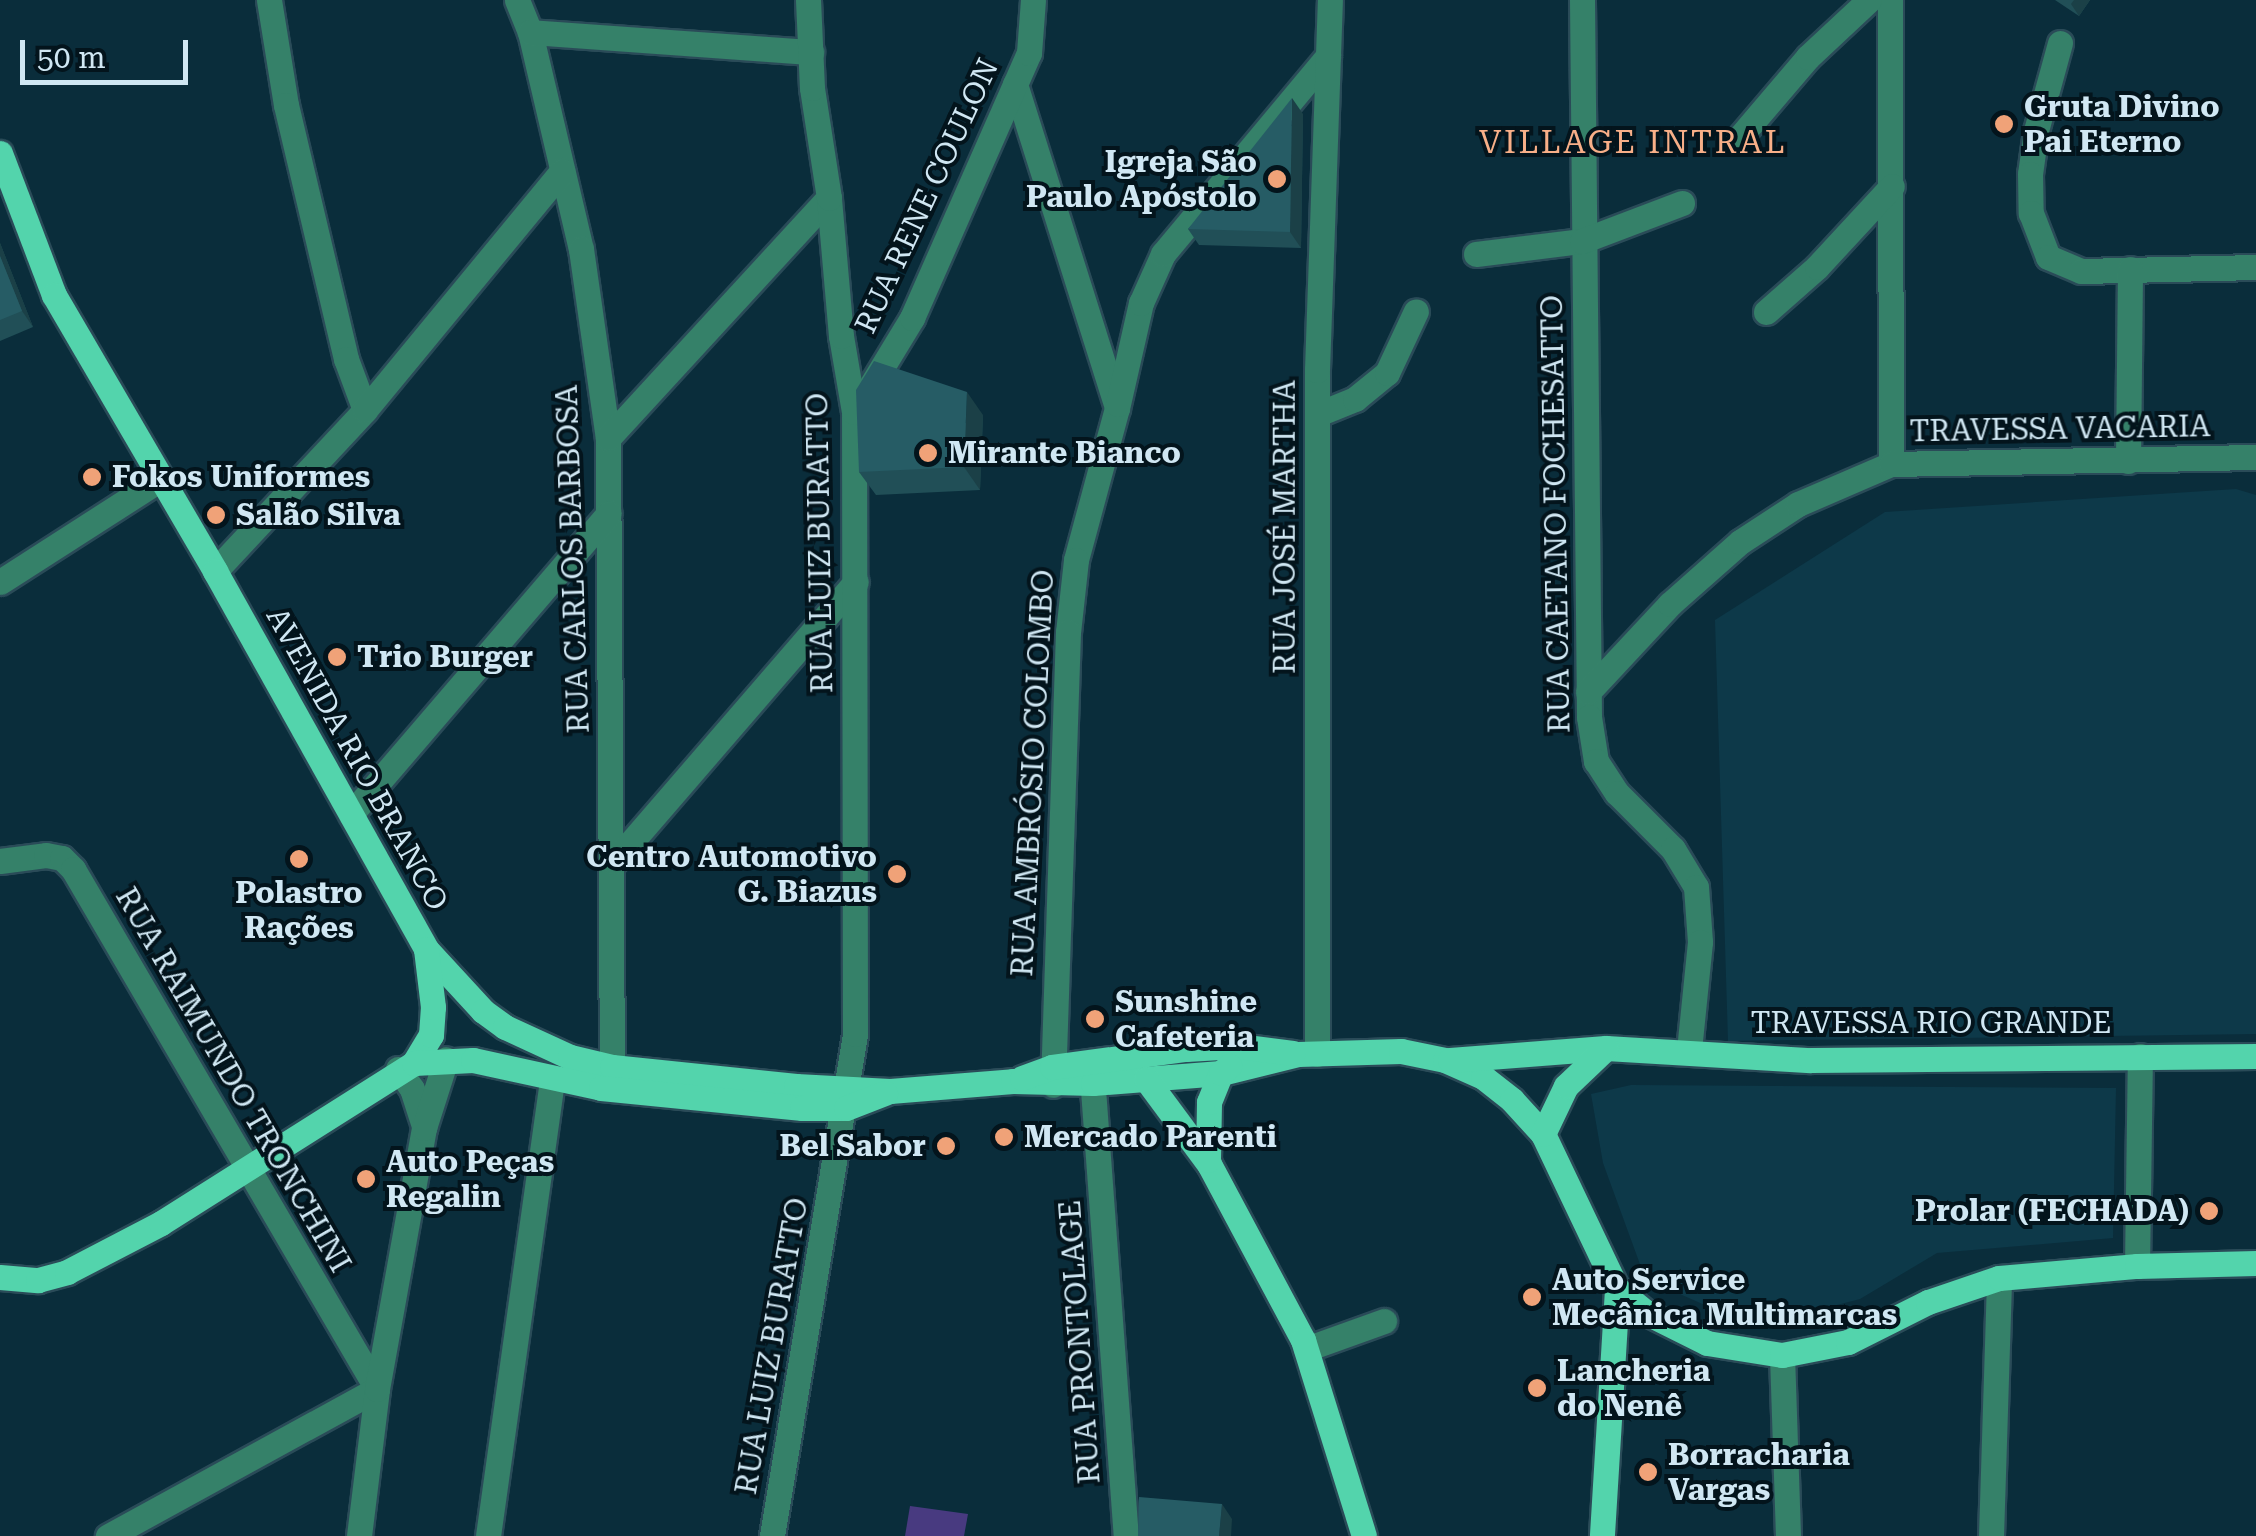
<!DOCTYPE html>
<html>
<head>
<meta charset="utf-8">
<style>
	body { margin:0 }
	#map { position:relative; width:2256px; height:1536px; overflow:hidden; background:#0a2d3b; font-family:"Roboto Serif",serif }
	div>[style] { position:absolute }
	.built>* { inset:0; background:#0d3949 }
	.green>* { inset:0; background:#483a80 }
	.roads { filter:drop-shadow(2px 0 #2a4b58) drop-shadow(-2px 0 #2a4b58) drop-shadow(0 2px #2a4b58) drop-shadow(0 -2px #2a4b58) }
	.minor>* { height:25px; margin:-12.5px; padding:0 12.5px; transform-origin:12.5px; border-radius:12.5px; background:#358169 }
	.major>* { height:25px; margin:-12.5px; padding:0 12.5px; transform-origin:12.5px; border-radius:12.5px; background:#53d4ac }
	.wall>* { inset:0; background:#214f57 }
	.shaded-wall>* { inset:0; background:#1b4047 }
	.building>* { inset:0; background:#265c65 }
	.dots>* { width:28px; height:28px; translate:-50% -50%; box-sizing:border-box; border:5px solid #03141c; border-radius:50% }
	span { translate:-50% -50%; white-space:nowrap; text-align:center; line-height:1.15; -webkit-text-stroke:8px #03141c; paint-order:stroke }
	.poi-label { font-size:30px; color:#d0e7f3; font-weight:700 }
	.left { translate:0 -50%; text-align:left }
	.right { translate:-100% -50%; text-align:right }
	.street-label { font-size:30px; color:#d0e7f3 }
	.neighbourhood-label { font-size:32px; color:#f8af88; letter-spacing:2.5px }
	.scale { position:absolute; left:20px; top:40px; width:168px; height:45px; box-sizing:border-box; border:5px solid #d0e7f3; border-top:0; padding-left:12px; font-size:30px; line-height:35px; white-space:nowrap; color:#d0e7f3; -webkit-text-stroke:8px #03141c; paint-order:stroke }
</style>
</head>
<body>
<div id="map">
	<div class="built">
		<div style="clip-path:polygon(2236px 489px,2256px 495px,2256px 1034px,1728px 1041px,1715px 620px,1885px 512px)"></div>
		<div style="clip-path:polygon(1631px 1085px,2116px 1088px,2113px 1238px,1937px 1253px,1860px 1299px,1771px 1322px,1714px 1309px,1682px 1295px,1641px 1267px,1603px 1163px,1591px 1094px)"></div>
	</div>
	<div class="green">
		<div style="clip-path:polygon(910px 1506px,968px 1514px,964px 1536px,905px 1536px)"></div>
	</div>
	<div class="roads">
		<div class="minor">
			<div style="left:269px;top:0;width:106px;rotate:80.8deg"></div>
			<div style="left:286px;top:105px;width:261px;rotate:76.7deg"></div>
			<div style="left:346px;top:359px;width:54px;rotate:69.6deg"></div>
			<div style="left:517px;top:0;width:35px;rotate:68deg"></div>
			<div style="left:530px;top:32px;width:223px;rotate:76.8deg"></div>
			<div style="left:581px;top:249px;width:191px;rotate:81.9deg"></div>
			<div style="left:608px;top:438px;width:629px;rotate:89.64deg"></div>
			<div style="left:1582px;top:0;width:717px;rotate:89.44deg"></div>
			<div style="left:1589px;top:717px;width:45px;rotate:81deg"></div>
			<div style="left:1596px;top:761px;width:38px;rotate:57deg"></div>
			<div style="left:1617px;top:793px;width:79px;rotate:45deg"></div>
			<div style="left:1673px;top:849px;width:44px;rotate:58.8deg"></div>
			<div style="left:1696px;top:887px;width:55px;rotate:85.8deg"></div>
			<div style="left:1700px;top:942px;width:110px;rotate:95.8deg"></div>
			<div style="left:1890px;top:0;width:464px;rotate:89.9deg"></div>
			<div style="left:530px;top:32px;width:282px;rotate:4.1deg"></div>
			<div style="left:2060px;top:43px;width:91px;rotate:105.3deg"></div>
			<div style="left:2036px;top:131px;width:43px;rotate:97.9deg"></div>
			<div style="left:2030px;top:174px;width:39px;rotate:89deg"></div>
			<div style="left:2031px;top:213px;width:47px;rotate:68.9deg"></div>
			<div style="left:2048px;top:257px;width:36px;rotate:23deg"></div>
			<div style="left:2081px;top:271px;width:175px;rotate:-1.3deg"></div>
			<div style="left:1015px;top:84px;width:340px;rotate:72.5deg"></div>
			<div style="left:1117px;top:408px;width:157px;rotate:105.1deg"></div>
			<div style="left:1076px;top:560px;width:72px;rotate:96.3deg"></div>
			<div style="left:1068px;top:632px;width:453px;rotate:91.9deg"></div>
			<div style="left:1739px;top:138px;width:106px;rotate:-49.6deg"></div>
			<div style="left:1808px;top:57px;width:83px;rotate:-43.1deg"></div>
			<div style="left:1476px;top:254px;width:107px;rotate:-7deg"></div>
			<div style="left:1582px;top:241px;width:107px;rotate:-20.8deg"></div>
			<div style="left:1766px;top:312px;width:68px;rotate:-41.4deg"></div>
			<div style="left:1817px;top:267px;width:110px;rotate:-47.2deg"></div>
			<div style="left:867px;top:392px;width:87px;rotate:-58.7deg"></div>
			<div style="left:912px;top:318px;width:290px;rotate:-66.2deg"></div>
			<div style="left:1029px;top:53px;width:53px;rotate:-85.7deg"></div>
			<div style="left:1118px;top:404px;width:104px;rotate:-77.2deg"></div>
			<div style="left:1141px;top:303px;width:54px;rotate:-65.8deg"></div>
			<div style="left:1163px;top:254px;width:258px;rotate:-50.2deg"></div>
			<div style="left:1318px;top:414px;width:40px;rotate:-22deg"></div>
			<div style="left:1355px;top:399px;width:41px;rotate:-39.1deg"></div>
			<div style="left:1387px;top:373px;width:68px;rotate:-64.9deg"></div>
			<div style="left:608px;top:438px;width:326px;rotate:-47.4deg"></div>
			<div style="left:2128px;top:461px;width:192px;rotate:-89.4deg"></div>
			<div style="left:215px;top:571px;width:220px;rotate:-47deg"></div>
			<div style="left:365px;top:410px;width:310px;rotate:-50.5deg"></div>
			<div style="left:0;top:582px;width:189px;rotate:-32.7deg"></div>
			<div style="left:1588px;top:692px;width:120px;rotate:-47deg"></div>
			<div style="left:1670px;top:604px;width:94px;rotate:-41.5deg"></div>
			<div style="left:1740px;top:542px;width:69px;rotate:-33.2deg"></div>
			<div style="left:1798px;top:504px;width:101px;rotate:-23.3deg"></div>
			<div style="left:1891px;top:464px;width:365px;rotate:-1.1deg"></div>
			<div style="left:351px;top:814px;width:396px;rotate:-49.4deg"></div>
			<div style="left:0;top:861px;width:46px;rotate:-7.4deg"></div>
			<div style="left:46px;top:855px;width:16px;rotate:11deg"></div>
			<div style="left:62px;top:858px;width:16px;rotate:45deg"></div>
			<div style="left:73px;top:869px;width:602px;rotate:59.69deg"></div>
			<div style="left:377px;top:1389px;width:307px;rotate:151.3deg"></div>
			<div style="left:614px;top:862px;width:370px;rotate:-49.2deg"></div>
			<div style="left:1317px;top:1054px;width:684px;rotate:-90deg"></div>
			<div style="left:1317px;top:370px;width:370px;rotate:-88deg"></div>
			<div style="left:1091px;top:1062px;width:475px;rotate:85.8deg"></div>
			<div style="left:398px;top:1069px;width:24px;rotate:55deg"></div>
			<div style="left:412px;top:1089px;width:40px;rotate:72deg"></div>
			<div style="left:2137px;top:1266px;width:210px;rotate:-89.2deg"></div>
			<div style="left:1306px;top:1349px;width:83px;rotate:-19.7deg"></div>
			<div style="left:1782px;top:1355px;width:181px;rotate:88.1deg"></div>
			<div style="left:359px;top:1536px;width:148px;rotate:-83deg"></div>
			<div style="left:377px;top:1389px;width:265px;rotate:-79.8deg"></div>
			<div style="left:424px;top:1128px;width:72px;rotate:-72.3deg"></div>
			<div style="left:488px;top:1536px;width:461px;rotate:-82deg"></div>
			<div style="left:772px;top:1536px;width:509px;rotate:-80.61deg"></div>
			<div style="left:855px;top:1034px;width:622px;rotate:-90.09deg"></div>
			<div style="left:854px;top:412px;width:77px;rotate:-99.7deg"></div>
			<div style="left:841px;top:336px;width:139px;rotate:-95deg"></div>
			<div style="left:829px;top:198px;width:111px;rotate:-98.8deg"></div>
			<div style="left:812px;top:88px;width:88px;rotate:-92.6deg"></div>
			<div style="left:1991px;top:1536px;width:258px;rotate:-88.2deg"></div>
		</div>
		<div class="major">
			<div style="left:0;top:153px;width:152px;rotate:69.2deg"></div>
			<div style="left:54px;top:295px;width:320px;rotate:59.7deg"></div>
			<div style="left:215px;top:571px;width:433px;rotate:60.8deg"></div>
			<div style="left:426px;top:949px;width:84px;rotate:47.4deg"></div>
			<div style="left:483px;top:1011px;width:27px;rotate:36deg"></div>
			<div style="left:505px;top:1027px;width:72px;rotate:24.8deg"></div>
			<div style="left:570px;top:1057px;width:43px;rotate:13.4deg"></div>
			<div style="left:612px;top:1067px;width:185px;rotate:5.9deg"></div>
			<div style="left:796px;top:1086px;width:94px;rotate:3deg"></div>
			<div style="left:890px;top:1091px;width:123px;rotate:-4.6deg"></div>
			<div style="left:1013px;top:1081px;width:80px;rotate:1.4deg"></div>
			<div style="left:1093px;top:1083px;width:128px;rotate:-4.5deg"></div>
			<div style="left:1221px;top:1073px;width:79px;rotate:-13.9deg"></div>
			<div style="left:1298px;top:1054px;width:103px;rotate:-1.7deg"></div>
			<div style="left:1401px;top:1051px;width:45px;rotate:11.6deg"></div>
			<div style="left:1445px;top:1060px;width:42px;rotate:24.1deg"></div>
			<div style="left:1483px;top:1077px;width:37px;rotate:38deg"></div>
			<div style="left:1512px;top:1100px;width:46px;rotate:47.6deg"></div>
			<div style="left:1543px;top:1134px;width:172px;rotate:64.5deg"></div>
			<div style="left:1617px;top:1289px;width:247px;rotate:93.5deg"></div>
			<div style="left:1450px;top:1060px;width:156px;rotate:-4.4deg"></div>
			<div style="left:1606px;top:1048px;width:205px;rotate:3.4deg"></div>
			<div style="left:1811px;top:1060px;width:445px;rotate:-0.5deg"></div>
			<div style="left:414px;top:1063px;width:33px;rotate:-59deg"></div>
			<div style="left:431px;top:1035px;width:28px;rotate:-86deg"></div>
			<div style="left:433px;top:1007px;width:58px;rotate:-96.9deg"></div>
			<div style="left:1022px;top:1078px;width:32px;rotate:-20deg"></div>
			<div style="left:1052px;top:1067px;width:135px;rotate:-7.7deg"></div>
			<div style="left:1186px;top:1049px;width:52px;rotate:-3.3deg"></div>
			<div style="left:1238px;top:1046px;width:55px;rotate:7.3deg"></div>
			<div style="left:1146px;top:1079px;width:106px;rotate:53.5deg"></div>
			<div style="left:1209px;top:1164px;width:200px;rotate:61.9deg"></div>
			<div style="left:1303px;top:1340px;width:205px;rotate:72.7deg"></div>
			<div style="left:1543px;top:1134px;width:53px;rotate:-64.4deg"></div>
			<div style="left:1566px;top:1086px;width:55px;rotate:-43.5deg"></div>
			<div style="left:1208px;top:1160px;width:58px;rotate:-89deg"></div>
			<div style="left:1209px;top:1102px;width:31px;rotate:-68deg"></div>
			<div style="left:1221px;top:1073px;width:11px;rotate:-41deg"></div>
			<div style="left:0;top:1277px;width:38px;rotate:5deg"></div>
			<div style="left:38px;top:1280px;width:30px;rotate:-15deg"></div>
			<div style="left:67px;top:1272px;width:106px;rotate:-27.5deg"></div>
			<div style="left:161px;top:1223px;width:299px;rotate:-32.3deg"></div>
			<div style="left:414px;top:1063px;width:59px;rotate:-2.9deg"></div>
			<div style="left:473px;top:1060px;width:131px;rotate:12.3deg"></div>
			<div style="left:601px;top:1088px;width:202px;rotate:5.7deg"></div>
			<div style="left:802px;top:1108px;width:44px"></div>
			<div style="left:846px;top:1108px;width:42px;rotate:-21deg"></div>
			<div style="left:1617px;top:1289px;width:36px;rotate:39deg"></div>
			<div style="left:1645px;top:1312px;width:69px;rotate:26.6deg"></div>
			<div style="left:1707px;top:1343px;width:76px;rotate:9.1deg"></div>
			<div style="left:1782px;top:1355px;width:67px;rotate:-11.1deg"></div>
			<div style="left:1848px;top:1342px;width:89px;rotate:-26.6deg"></div>
			<div style="left:1928px;top:1302px;width:75px;rotate:-18.7deg"></div>
			<div style="left:1999px;top:1278px;width:139px;rotate:-5deg"></div>
			<div style="left:2137px;top:1266px;width:119px;rotate:-1.4deg"></div>
		</div>
	</div>
	<div class="wall">
		<div style="clip-path:polygon(2055px 0,2090px 0,2079px 16px)"></div>
		<div style="clip-path:polygon(1303px 114px,1301px 248px,1199px 245px,1188px 229px)"></div>
		<div style="clip-path:polygon(0 243px,33px 327px,0 341px)"></div>
		<div style="clip-path:polygon(983px 415px,980px 490px,876px 495px,859px 472px)"></div>
	</div>
	<div class="shaded-wall">
		<div style="clip-path:polygon(2074px 0,2090px 0,2079px 16px,2071px 4px)"></div>
		<div style="clip-path:polygon(1292px 98px,1303px 114px,1301px 248px,1290px 232px)"></div>
		<div style="clip-path:polygon(0 243px,33px 327px,22px 311px,0 256px)"></div>
		<div style="clip-path:polygon(967px 392px,983px 415px,980px 490px,964px 467px)"></div>
		<div style="clip-path:polygon(1222px 1504px,1232px 1519px,1231px 1536px,1219px 1536px)"></div>
	</div>
	<div class="building">
		<div style="clip-path:polygon(1292px 98px,1290px 232px,1188px 229px)"></div>
		<div style="clip-path:polygon(0 256px,22px 311px,0 320px)"></div>
		<div style="clip-path:polygon(874px 361px,967px 392px,964px 467px,859px 472px,856px 390px)"></div>
		<div style="clip-path:polygon(1139px 1497px,1222px 1504px,1219px 1536px,1138px 1536px)"></div>
	</div>
	<div class="dots">
		<div style="left:2004px;top:124px;background:#f0a278"></div>
		<div style="left:1277px;top:179px;background:#f0a278"></div>
		<div style="left:928px;top:453px;background:#f0a278"></div>
		<div style="left:92px;top:477px;background:#f0a278"></div>
		<div style="left:216px;top:515px;background:#f0a278"></div>
		<div style="left:337px;top:657px;background:#f0a278"></div>
		<div style="left:299px;top:859px;background:#f0a278"></div>
		<div style="left:897px;top:874px;background:#f0a278"></div>
		<div style="left:1095px;top:1019px;background:#f0a278"></div>
		<div style="left:1004px;top:1137px;background:#f0a278"></div>
		<div style="left:946px;top:1146px;background:#f0a278"></div>
		<div style="left:366px;top:1179px;background:#f0a278"></div>
		<div style="left:2209px;top:1211px;background:#f0a278"></div>
		<div style="left:1532px;top:1297px;background:#f0a278"></div>
		<div style="left:1537px;top:1388px;background:#f0a278"></div>
		<div style="left:1648px;top:1472px;background:#f0a278"></div>
	</div>
	<div class="poi-label">
		<span class="left" style="left:2024px;top:124px">Gruta Divino<br>Pai Eterno</span>
		<span class="right" style="left:1257px;top:179px">Igreja São<br>Paulo Apóstolo</span>
		<span class="left" style="left:948px;top:453px">Mirante Bianco</span>
		<span class="left" style="left:112px;top:477px">Fokos Uniformes</span>
		<span class="left" style="left:236px;top:515px">Salão Silva</span>
		<span class="left" style="left:357px;top:657px">Trio Burger</span>
		<span class="right" style="left:877px;top:874px">Centro Automotivo<br>G. Biazus</span>
		<span style="left:299px;top:910px">Polastro<br>Rações</span>
		<span class="left" style="left:1115px;top:1019px">Sunshine<br>Cafeteria</span>
		<span class="left" style="left:1024px;top:1137px">Mercado Parenti</span>
		<span class="right" style="left:926px;top:1146px">Bel Sabor</span>
		<span class="left" style="left:386px;top:1179px">Auto Peças<br>Regalin</span>
		<span class="right" style="left:2189px;top:1211px">Prolar (FECHADA)</span>
		<span class="left" style="left:1552px;top:1297px">Auto Service<br>Mecânica Multimarcas</span>
		<span class="left" style="left:1557px;top:1388px">Lancheria<br>do Nenê</span>
		<span class="left" style="left:1668px;top:1472px">Borracharia<br>Vargas</span>
	</div>
	<div class="street-label">
		<span style="left:927px;top:196px;rotate:-65deg">RUA RENE COULON</span>
		<span style="left:2060px;top:429px;rotate:-1deg">TRAVESSA VACARIA</span>
		<span style="left:1556px;top:514px;rotate:-91deg">RUA CAETANO FOCHESATTO</span>
		<span style="left:1285px;top:527px;rotate:-90deg">RUA JOSÉ MARTHA</span>
		<span style="left:820px;top:543px;rotate:-91deg">RUA LUIZ BURATTO</span>
		<span style="left:573px;top:559px;rotate:-92deg">RUA CARLOS BARBOSA</span>
		<span style="left:357px;top:759px;rotate:61deg">AVENIDA RIO BRANCO</span>
		<span style="left:1033px;top:773px;rotate:-87deg">RUA AMBRÓSIO COLOMBO</span>
		<span style="left:1931px;top:1023px">TRAVESSA RIO GRANDE</span>
		<span style="left:233px;top:1080px;rotate:60deg">RUA RAIMUNDO TRONCHINI</span>
		<span style="left:1080px;top:1342px;rotate:-94deg">RUA PRONTOLAGE</span>
		<span style="left:772px;top:1346px;rotate:-80deg">RUA LUIZ BURATTO</span>
	</div>
	<div class="neighbourhood-label">
		<span style="left:1633px;top:142px">VILLAGE INTRAL</span>
	</div>
	<div class="scale">50 m</div>
</div>
</body>
</html>
